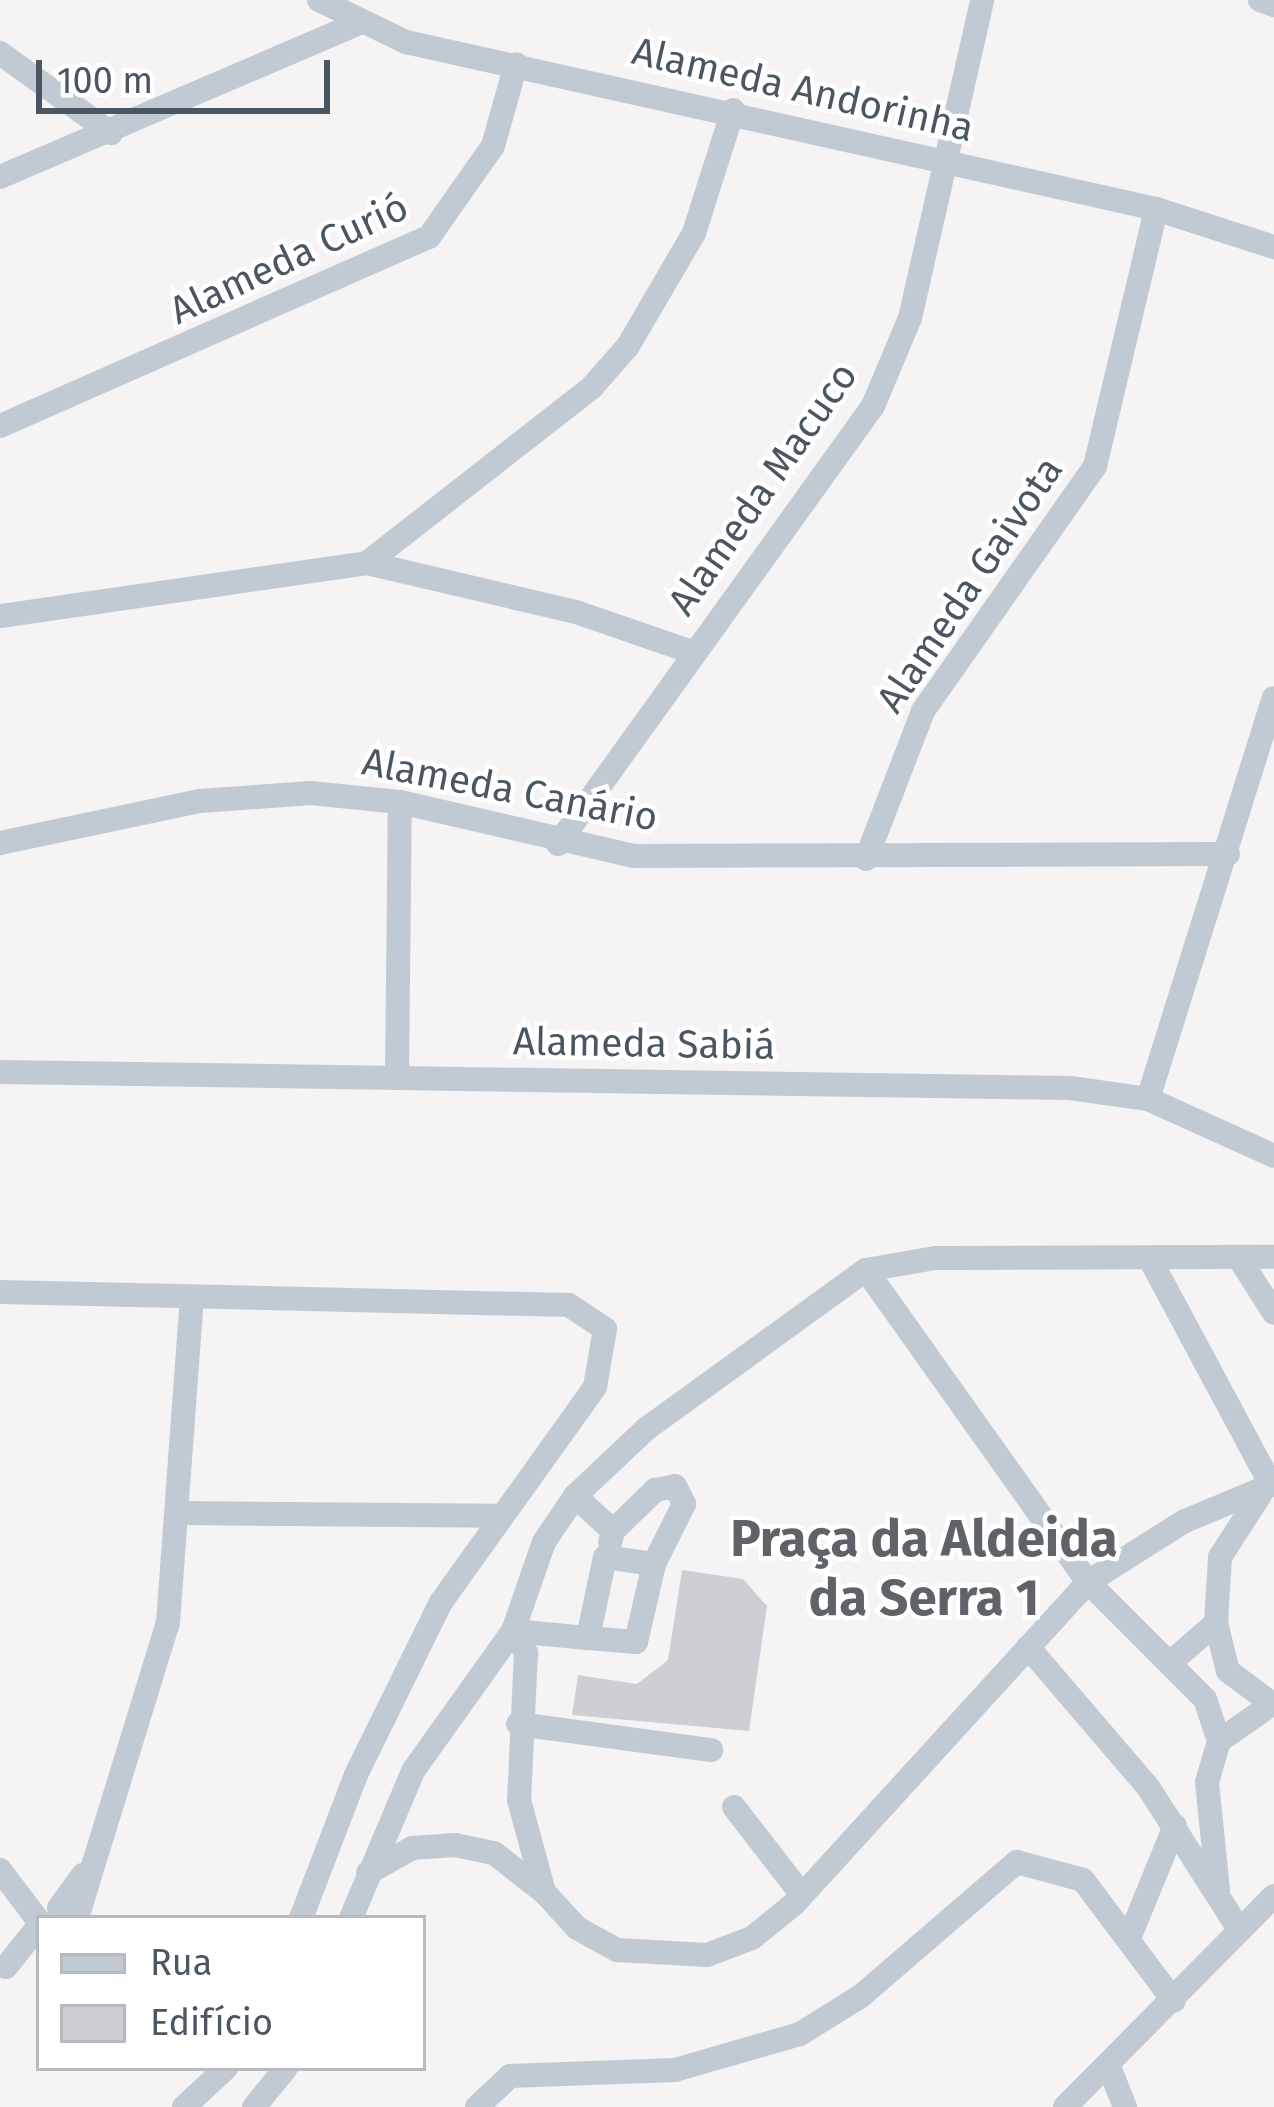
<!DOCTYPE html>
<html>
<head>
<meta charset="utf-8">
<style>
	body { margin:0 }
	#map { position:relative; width:1274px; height:2107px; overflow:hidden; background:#f5f3f3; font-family:"Fira Sans",sans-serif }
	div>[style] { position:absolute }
	.building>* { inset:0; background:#cdcfd5 }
	.minor>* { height:24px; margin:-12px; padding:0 12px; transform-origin:12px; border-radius:12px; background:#c1cad2 }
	span { translate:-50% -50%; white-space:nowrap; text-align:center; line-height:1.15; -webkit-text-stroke:9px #fff; paint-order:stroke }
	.street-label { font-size:39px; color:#4a5661 }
	.district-label { font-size:51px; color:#5f6368; font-weight:700 }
	.legend { position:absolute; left:36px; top:1915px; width:390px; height:156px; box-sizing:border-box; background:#fff; border:3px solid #b7bbc0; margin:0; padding:15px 21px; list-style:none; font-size:36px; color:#4a5661 }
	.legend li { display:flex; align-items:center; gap:24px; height:60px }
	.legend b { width:60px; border:3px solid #b7bbc0 }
	.scale { position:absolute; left:36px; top:60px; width:294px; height:54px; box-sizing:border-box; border:6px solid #4a5661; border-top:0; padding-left:15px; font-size:36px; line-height:42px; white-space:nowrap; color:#4a5661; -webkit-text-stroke:9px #fff; paint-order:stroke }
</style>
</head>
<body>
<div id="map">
	<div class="building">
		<div style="clip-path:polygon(682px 1570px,743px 1579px,767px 1606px,749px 1731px,572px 1715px,578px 1675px,637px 1684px,668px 1660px)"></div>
	</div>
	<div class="minor">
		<div style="left:319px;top:0;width:97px;rotate:25.8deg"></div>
		<div style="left:406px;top:42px;width:768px;rotate:12.55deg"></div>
		<div style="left:1156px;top:209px;width:124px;rotate:17.9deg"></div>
		<div style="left:1260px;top:0;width:15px;rotate:20deg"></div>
		<div style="left:0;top:53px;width:137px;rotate:35.8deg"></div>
		<div style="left:0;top:177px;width:388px;rotate:-23.2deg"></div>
		<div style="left:0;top:426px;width:469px;rotate:-23.8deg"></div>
		<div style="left:429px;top:237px;width:111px;rotate:-54.9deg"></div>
		<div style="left:493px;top:146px;width:85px;rotate:-74.3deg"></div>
		<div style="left:367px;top:563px;width:286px;rotate:-38deg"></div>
		<div style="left:592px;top:387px;width:55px;rotate:-48.7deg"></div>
		<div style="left:628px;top:346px;width:131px;rotate:-59.7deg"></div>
		<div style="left:694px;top:233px;width:129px;rotate:-72.4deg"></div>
		<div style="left:0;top:616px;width:371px;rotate:-8.2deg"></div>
		<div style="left:367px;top:563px;width:215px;rotate:13.2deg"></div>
		<div style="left:576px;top:612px;width:123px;rotate:19deg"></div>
		<div style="left:0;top:843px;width:204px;rotate:-11.9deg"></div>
		<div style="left:200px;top:801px;width:111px;rotate:-4.1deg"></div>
		<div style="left:311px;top:793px;width:89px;rotate:5.8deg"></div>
		<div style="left:400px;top:802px;width:240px;rotate:13deg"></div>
		<div style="left:634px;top:856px;width:594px;rotate:-0.19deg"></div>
		<div style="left:558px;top:844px;width:540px;rotate:-54.28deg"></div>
		<div style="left:873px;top:406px;width:95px;rotate:-67.2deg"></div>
		<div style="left:910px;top:318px;width:326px;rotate:-77.2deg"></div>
		<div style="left:866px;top:859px;width:159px;rotate:-68.9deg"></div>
		<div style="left:923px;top:711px;width:299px;rotate:-54.9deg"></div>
		<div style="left:1095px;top:466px;width:264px;rotate:-76.6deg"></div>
		<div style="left:0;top:1072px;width:1070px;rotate:0.86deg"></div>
		<div style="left:1070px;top:1088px;width:79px;rotate:8deg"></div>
		<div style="left:1148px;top:1099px;width:138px;rotate:24.3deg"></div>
		<div style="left:397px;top:1075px;width:273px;rotate:-89.4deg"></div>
		<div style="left:1148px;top:1099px;width:420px;rotate:-72.6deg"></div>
		<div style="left:1239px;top:1258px;width:65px;rotate:57.5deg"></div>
		<div style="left:1151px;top:1261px;width:254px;rotate:61.8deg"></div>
		<div style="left:866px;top:1270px;width:383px;rotate:54.6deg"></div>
		<div style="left:1088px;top:1582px;width:165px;rotate:45deg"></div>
		<div style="left:1205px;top:1699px;width:44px;rotate:71.6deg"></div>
		<div style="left:1219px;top:1741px;width:43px;rotate:106.3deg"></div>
		<div style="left:1207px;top:1782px;width:110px;rotate:84.2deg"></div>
		<div style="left:0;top:1292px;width:569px;rotate:1.31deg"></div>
		<div style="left:569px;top:1305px;width:43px;rotate:33.7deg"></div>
		<div style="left:605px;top:1329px;width:59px;rotate:99.8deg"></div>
		<div style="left:595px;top:1387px;width:264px;rotate:125.6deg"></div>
		<div style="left:441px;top:1602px;width:193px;rotate:116.2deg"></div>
		<div style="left:356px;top:1775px;width:153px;rotate:111deg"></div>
		<div style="left:1260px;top:1495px;width:74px;rotate:122.8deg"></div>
		<div style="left:1220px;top:1557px;width:66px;rotate:93.5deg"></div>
		<div style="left:1216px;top:1623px;width:49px;rotate:76deg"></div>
		<div style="left:1228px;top:1671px;width:57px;rotate:36.5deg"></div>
		<div style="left:575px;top:1496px;width:52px;rotate:42.6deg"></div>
		<div style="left:613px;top:1531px;width:12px;rotate:104deg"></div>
		<div style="left:180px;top:1513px;width:317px;rotate:0.5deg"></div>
		<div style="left:613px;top:1531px;width:59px;rotate:-44.3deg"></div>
		<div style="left:655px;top:1490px;width:20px;rotate:-11deg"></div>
		<div style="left:675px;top:1486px;width:20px;rotate:63deg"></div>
		<div style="left:684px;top:1504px;width:67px;rotate:116.6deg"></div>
		<div style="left:513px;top:1631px;width:26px;rotate:59deg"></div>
		<div style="left:526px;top:1653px;width:147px;rotate:92.7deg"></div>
		<div style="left:519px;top:1800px;width:95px;rotate:74.8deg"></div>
		<div style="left:544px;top:1892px;width:49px;rotate:47.5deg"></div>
		<div style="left:577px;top:1928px;width:46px;rotate:28.8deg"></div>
		<div style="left:617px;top:1950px;width:90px;rotate:3.2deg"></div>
		<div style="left:707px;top:1955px;width:48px;rotate:-20.7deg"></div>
		<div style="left:752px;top:1938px;width:55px;rotate:-39.1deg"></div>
		<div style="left:795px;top:1903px;width:435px;rotate:-47.6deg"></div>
		<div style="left:1088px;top:1582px;width:115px;rotate:-32.2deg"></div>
		<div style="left:1185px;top:1521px;width:96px;rotate:-22.6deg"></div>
		<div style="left:513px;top:1631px;width:75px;rotate:5.3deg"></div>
		<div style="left:588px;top:1638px;width:48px;rotate:4.8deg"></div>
		<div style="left:636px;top:1642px;width:80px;rotate:-77deg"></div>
		<div style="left:654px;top:1564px;width:49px;rotate:-171.9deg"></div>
		<div style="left:605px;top:1557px;width:83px;rotate:101.9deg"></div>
		<div style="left:1028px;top:1647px;width:184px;rotate:49.4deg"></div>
		<div style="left:1148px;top:1787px;width:165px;rotate:57.4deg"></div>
		<div style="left:1171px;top:1662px;width:60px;rotate:-40.9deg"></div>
		<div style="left:518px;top:1724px;width:195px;rotate:7.7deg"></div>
		<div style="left:1219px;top:1741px;width:65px;rotate:-34.9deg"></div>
		<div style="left:734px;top:1807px;width:111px;rotate:52.3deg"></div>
		<div style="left:0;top:1870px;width:63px;rotate:52.8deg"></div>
		<div style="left:368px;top:1873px;width:51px;rotate:-29.6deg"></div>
		<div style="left:412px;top:1848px;width:43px;rotate:-4deg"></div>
		<div style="left:455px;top:1845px;width:40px;rotate:12deg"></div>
		<div style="left:494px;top:1853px;width:63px;rotate:38deg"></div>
		<div style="left:59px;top:1908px;width:41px;rotate:-54deg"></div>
		<div style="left:77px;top:1918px;width:309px;rotate:-72.9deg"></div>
		<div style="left:168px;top:1623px;width:326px;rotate:-85.8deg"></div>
		<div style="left:351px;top:1918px;width:160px;rotate:-67.1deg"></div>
		<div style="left:413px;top:1771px;width:172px;rotate:-54.5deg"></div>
		<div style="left:513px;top:1631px;width:94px;rotate:-70.8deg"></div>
		<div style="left:544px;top:1542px;width:55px;rotate:-56deg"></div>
		<div style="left:575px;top:1496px;width:98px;rotate:-43.3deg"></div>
		<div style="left:646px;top:1429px;width:271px;rotate:-35.9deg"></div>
		<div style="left:866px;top:1270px;width:70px;rotate:-9.9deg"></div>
		<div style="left:935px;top:1258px;width:339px;rotate:-0.2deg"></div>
		<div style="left:1130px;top:1936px;width:119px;rotate:-67.8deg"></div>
		<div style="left:6px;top:1967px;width:50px;rotate:-51.5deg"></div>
		<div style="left:1110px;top:2069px;width:41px;rotate:68.5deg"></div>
		<div style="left:184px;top:2107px;width:57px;rotate:-42.9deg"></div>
		<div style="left:254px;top:2107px;width:50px;rotate:-50.6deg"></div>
		<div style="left:477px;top:2107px;width:45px;rotate:-43.2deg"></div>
		<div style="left:510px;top:2076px;width:165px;rotate:-2.1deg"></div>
		<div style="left:675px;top:2070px;width:130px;rotate:-16.1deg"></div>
		<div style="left:800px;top:2034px;width:72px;rotate:-31.9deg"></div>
		<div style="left:861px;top:1996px;width:206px;rotate:-40.7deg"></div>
		<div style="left:1017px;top:1862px;width:68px;rotate:15.3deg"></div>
		<div style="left:1083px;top:1880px;width:151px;rotate:53.1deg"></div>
		<div style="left:1065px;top:2107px;width:297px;rotate:-45.3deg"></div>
	</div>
	<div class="street-label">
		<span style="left:803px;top:90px;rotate:13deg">Alameda Andorinha</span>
		<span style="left:289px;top:259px;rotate:-25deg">Alameda Curió</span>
		<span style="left:763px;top:489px;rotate:-55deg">Alameda Macuco</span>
		<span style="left:970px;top:585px;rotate:-56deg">Alameda Gaivota</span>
		<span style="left:510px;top:790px;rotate:11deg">Alameda Canário</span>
		<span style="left:644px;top:1044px;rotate:1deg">Alameda Sabiá</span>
	</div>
	<div class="district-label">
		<span style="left:924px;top:1569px">Praça da Aldeida<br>da Serra 1</span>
	</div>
	<ul class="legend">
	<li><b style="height:15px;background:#c1cad2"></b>Rua</li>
	<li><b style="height:33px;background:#cdcfd5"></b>Edifício</li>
	</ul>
	<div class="scale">100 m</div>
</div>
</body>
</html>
